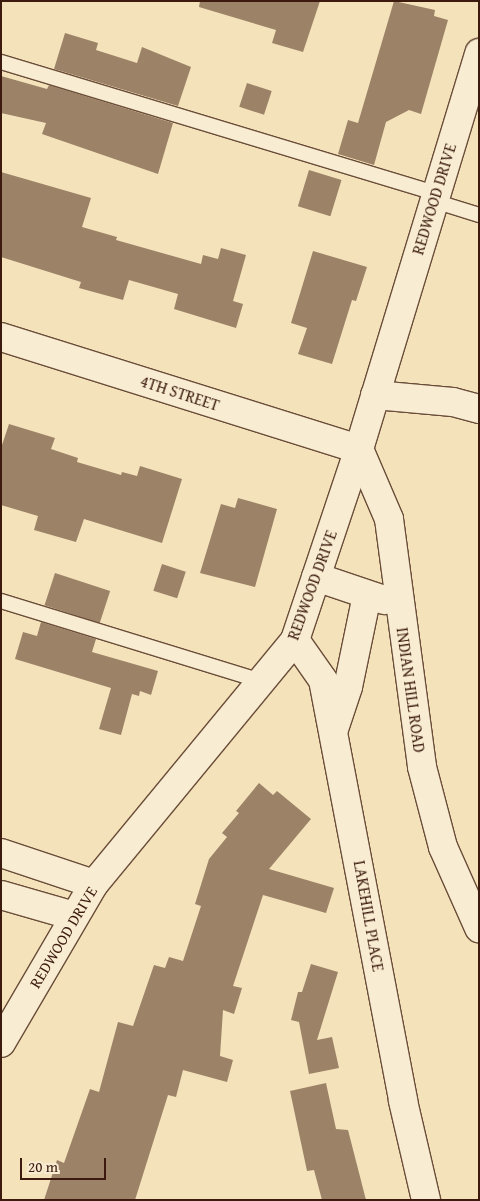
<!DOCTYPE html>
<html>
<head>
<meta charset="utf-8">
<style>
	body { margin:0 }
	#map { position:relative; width:480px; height:1201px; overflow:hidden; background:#f4e2ba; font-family:"Gentium Book Plus",serif }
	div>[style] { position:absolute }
	.building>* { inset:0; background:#9c8267; transform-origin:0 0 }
	.roads { filter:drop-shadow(1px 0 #6a4d39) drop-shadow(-1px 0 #6a4d39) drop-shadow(0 1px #6a4d39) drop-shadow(0 -1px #6a4d39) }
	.lane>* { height:14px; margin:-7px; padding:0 7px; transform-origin:7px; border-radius:7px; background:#f8ecd2 }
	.street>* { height:28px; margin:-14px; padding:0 14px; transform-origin:14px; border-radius:14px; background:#f8ecd2 }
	span { translate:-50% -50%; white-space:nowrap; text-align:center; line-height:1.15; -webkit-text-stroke:4.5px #f8ecd2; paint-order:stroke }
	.street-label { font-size:16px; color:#3c1b0e }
	.frame { position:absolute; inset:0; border:2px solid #3c1b0e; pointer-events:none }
	.scale { position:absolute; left:20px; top:1158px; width:86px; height:22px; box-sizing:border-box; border:2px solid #3c1b0e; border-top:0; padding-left:6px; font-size:15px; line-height:18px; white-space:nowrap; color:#3c1b0e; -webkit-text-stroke:4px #f8ecd2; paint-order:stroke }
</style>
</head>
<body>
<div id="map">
	<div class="building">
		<div style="clip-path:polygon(200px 1px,320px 1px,303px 52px,272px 43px,276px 30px,199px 7px)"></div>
		<div style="clip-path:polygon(394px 1px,435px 10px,434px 16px,448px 20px,421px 114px,409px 110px,386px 122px,374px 165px,338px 154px,348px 120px,358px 123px)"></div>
		<div style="clip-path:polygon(65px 33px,98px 43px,96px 50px,137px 63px,142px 47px,191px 67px,178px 106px,54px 69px)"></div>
		<div style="clip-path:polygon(1px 76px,47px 89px,49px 85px,173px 123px,158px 174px,42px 134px,46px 123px,1px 113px)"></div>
		<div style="left:247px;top:83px;width:26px;height:25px;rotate:18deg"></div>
		<div style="left:309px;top:170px;width:34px;height:38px;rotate:17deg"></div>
		<div style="clip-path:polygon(1px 172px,91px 198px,82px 227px,117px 237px,116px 240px,201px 264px,203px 255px,218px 259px,221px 248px,246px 255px,233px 301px,243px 304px,236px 328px,174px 309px,178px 294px,129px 280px,123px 300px,79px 288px,81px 282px,1px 257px)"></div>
		<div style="clip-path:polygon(313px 251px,367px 267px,356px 301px,352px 300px,332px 364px,298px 354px,307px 328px,291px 323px)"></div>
		<div style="clip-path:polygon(9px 424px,55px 438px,51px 449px,78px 458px,77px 462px,121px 475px,122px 472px,137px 476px,140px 466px,182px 479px,162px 543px,84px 519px,76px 542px,34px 530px,38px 516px,1px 505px,1px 448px)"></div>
		<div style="clip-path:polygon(238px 498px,277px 509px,255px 587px,200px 573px,221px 504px,235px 508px)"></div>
		<div style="left:162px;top:564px;width:25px;height:28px;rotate:18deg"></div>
		<div style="left:55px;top:573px;width:58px;height:34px;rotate:18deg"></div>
		<div style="clip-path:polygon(41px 622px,96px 639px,92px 652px,158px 671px,151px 695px,140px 691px,139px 696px,132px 694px,121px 735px,99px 729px,111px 688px,15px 659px,23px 632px,37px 636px)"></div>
		<div style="clip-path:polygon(259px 783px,273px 795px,277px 791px,311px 819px,269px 869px,334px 888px,326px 913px,263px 895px,233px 986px,242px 988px,234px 1014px,223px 1010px,220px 1056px,233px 1060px,227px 1082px,183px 1070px,176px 1097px,168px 1095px,135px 1200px,44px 1200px,57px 1160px,64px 1163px,90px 1089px,99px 1092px,118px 1022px,133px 1026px,154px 965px,165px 968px,169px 957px,183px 961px,201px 906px,195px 904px,209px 859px,227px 837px,222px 833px,239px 813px,236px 811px)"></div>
		<div style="clip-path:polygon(311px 964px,338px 972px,317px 1040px,332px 1037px,339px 1068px,309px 1074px,299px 1022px,291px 1020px,298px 992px,302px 992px)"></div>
		<div style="clip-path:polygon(326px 1083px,336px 1129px,348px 1130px,366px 1200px,322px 1200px,314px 1170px,307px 1171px,290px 1091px)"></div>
	</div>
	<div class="roads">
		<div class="lane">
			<div style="left:1px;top:62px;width:454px;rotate:16.8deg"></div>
			<div style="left:434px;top:201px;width:47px;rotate:17.3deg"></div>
			<div style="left:1px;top:601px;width:272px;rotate:17.1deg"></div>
		</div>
		<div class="street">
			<div style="left:1px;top:337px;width:375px;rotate:17.4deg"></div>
			<div style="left:359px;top:449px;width:76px;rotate:66.8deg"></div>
			<div style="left:389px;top:519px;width:250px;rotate:82.4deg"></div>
			<div style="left:422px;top:767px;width:83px;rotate:75.3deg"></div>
			<div style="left:443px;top:847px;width:89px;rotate:66deg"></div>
			<div style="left:375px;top:395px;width:78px;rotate:5.1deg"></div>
			<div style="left:453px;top:402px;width:27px;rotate:15deg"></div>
			<div style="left:316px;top:577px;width:72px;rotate:18.7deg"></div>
			<div style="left:295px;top:640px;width:49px;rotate:55deg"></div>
			<div style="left:323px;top:680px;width:429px;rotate:79.2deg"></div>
			<div style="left:403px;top:1101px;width:102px;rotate:76.9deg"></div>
			<div style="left:334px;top:729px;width:44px;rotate:-71.6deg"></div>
			<div style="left:348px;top:687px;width:94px;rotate:-78.3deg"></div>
			<div style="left:1px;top:853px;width:98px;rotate:18.4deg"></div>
			<div style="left:1px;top:895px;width:76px;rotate:16deg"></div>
			<div style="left:1px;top:1043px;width:184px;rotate:-59.7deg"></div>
			<div style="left:94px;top:884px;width:316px;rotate:-50.5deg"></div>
			<div style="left:295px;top:640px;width:201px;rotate:-71.5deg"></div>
			<div style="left:359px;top:449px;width:414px;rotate:-73.1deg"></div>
		</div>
	</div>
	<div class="street-label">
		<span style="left:434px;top:199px;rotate:-73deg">REDWOOD DRIVE</span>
		<span style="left:180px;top:393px;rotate:18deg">4TH STREET</span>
		<span style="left:312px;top:585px;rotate:-70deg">REDWOOD DRIVE</span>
		<span style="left:411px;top:690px;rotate:82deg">INDIAN HILL ROAD</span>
		<span style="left:369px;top:916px;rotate:80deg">LAKEHILL PLACE</span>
		<span style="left:63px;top:937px;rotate:-59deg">REDWOOD DRIVE</span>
	</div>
	<div class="frame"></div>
	<div class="scale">20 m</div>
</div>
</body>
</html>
